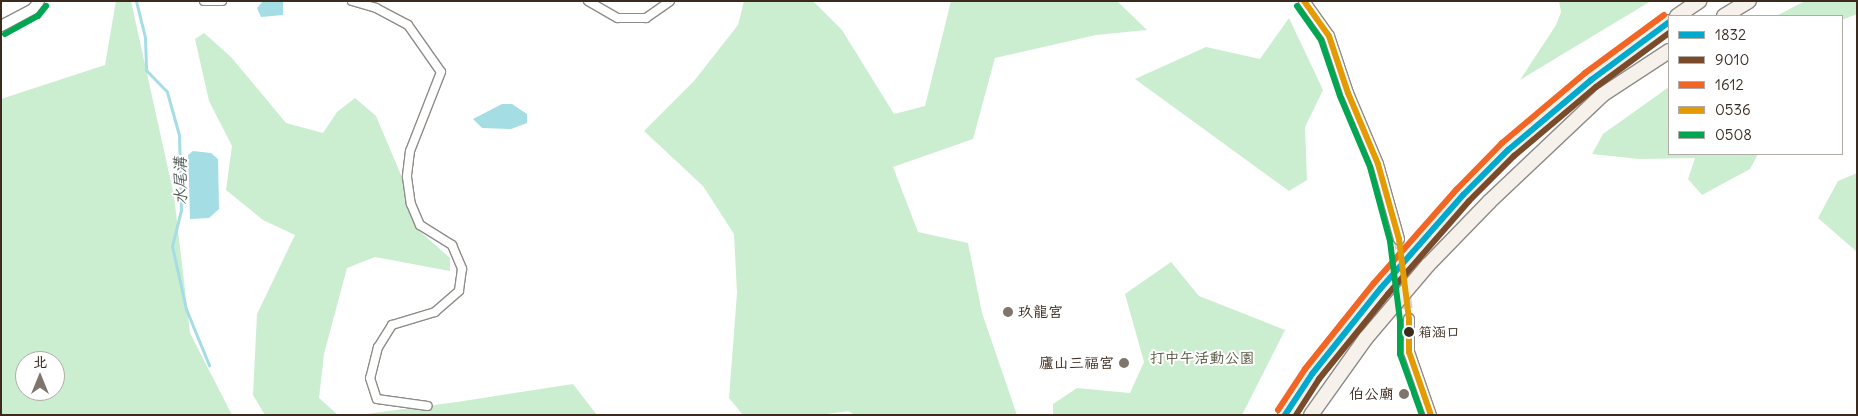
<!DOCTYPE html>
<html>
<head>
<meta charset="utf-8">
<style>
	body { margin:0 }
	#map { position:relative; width:1858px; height:416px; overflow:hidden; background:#fff; font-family:Delius,"LXGW WenKai TC",sans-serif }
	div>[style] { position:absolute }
	.green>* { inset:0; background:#cbeed0 }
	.water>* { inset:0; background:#a5dde5 }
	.stream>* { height:3px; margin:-1.5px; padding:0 1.5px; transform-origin:1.5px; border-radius:1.5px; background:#a5dde5 }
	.secondary-tunnel>* { height:10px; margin-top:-5px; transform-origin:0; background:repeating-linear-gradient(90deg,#d8d4d2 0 10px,transparent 0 15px) }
	.roads { filter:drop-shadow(1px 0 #8e8b88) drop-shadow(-1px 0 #8e8b88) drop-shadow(0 1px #8e8b88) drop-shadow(0 -1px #8e8b88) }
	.street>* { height:8px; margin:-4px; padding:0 4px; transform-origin:4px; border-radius:4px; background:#fff }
	.secondary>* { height:10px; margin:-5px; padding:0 5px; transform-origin:5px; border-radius:5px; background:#fff }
	.highway>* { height:14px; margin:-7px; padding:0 7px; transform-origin:7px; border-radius:7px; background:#f6f1eb }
	.bus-1>* { height:6px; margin:-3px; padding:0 3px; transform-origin:3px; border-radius:3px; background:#00a9ce }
	.bus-2>* { height:6px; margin:-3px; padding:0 3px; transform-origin:3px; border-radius:3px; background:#7a4b2a }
	.bus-3>* { height:6px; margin:-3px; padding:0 3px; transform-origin:3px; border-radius:3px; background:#f26522 }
	.bus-4>* { height:6px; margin:-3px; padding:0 3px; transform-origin:3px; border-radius:3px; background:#e49a03 }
	.bus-5>* { height:6px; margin:-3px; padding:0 3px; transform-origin:3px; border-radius:3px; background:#00a651 }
	.dots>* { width:14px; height:14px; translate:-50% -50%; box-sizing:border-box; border:2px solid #fff; border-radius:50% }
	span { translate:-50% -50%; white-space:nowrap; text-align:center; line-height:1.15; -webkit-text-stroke:4px #fff; paint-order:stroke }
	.bus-label { font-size:14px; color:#3b2a1e }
	.left { translate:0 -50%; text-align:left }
	.poi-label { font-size:15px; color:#3b2a1e }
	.right { translate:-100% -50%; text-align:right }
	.park-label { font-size:15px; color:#545841 }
	.water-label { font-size:16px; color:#4f5c56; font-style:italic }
	.frame { position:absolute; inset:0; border:2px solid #3b2a1e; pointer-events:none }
	.legend { position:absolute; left:1668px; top:15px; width:175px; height:140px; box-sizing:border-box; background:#fff; border:1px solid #b1aaa5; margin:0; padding:6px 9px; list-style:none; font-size:15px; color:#3b2a1e }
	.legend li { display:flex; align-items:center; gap:10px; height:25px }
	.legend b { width:25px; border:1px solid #b1aaa5 }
	.north { position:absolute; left:15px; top:351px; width:50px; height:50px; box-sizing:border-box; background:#fff; border:1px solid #b1aaa5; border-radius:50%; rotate:0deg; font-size:14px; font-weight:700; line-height:20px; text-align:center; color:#3b2a1e }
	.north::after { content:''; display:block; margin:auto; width:18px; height:22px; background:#80756d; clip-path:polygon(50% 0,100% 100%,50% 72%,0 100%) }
</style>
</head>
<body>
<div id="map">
	<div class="green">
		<div style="clip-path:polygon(evenodd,116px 1px,131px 1px,174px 196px,190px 333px,232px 415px,1px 415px,1px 99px,105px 65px,116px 1px,25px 361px,55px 361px,55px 391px,25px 391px,25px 361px)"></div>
		<div style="clip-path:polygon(744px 1px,813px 1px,842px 30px,894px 114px,925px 106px,951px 1px,1117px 1px,1147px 30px,1096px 35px,995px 58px,973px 139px,893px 167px,918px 232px,968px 243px,982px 313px,1017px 415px,854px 415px,849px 411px,820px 415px,743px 415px,729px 398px,737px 293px,734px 234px,703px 186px,644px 131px,694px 81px,738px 25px)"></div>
		<div style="clip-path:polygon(1559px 1px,1651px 1px,1520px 80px,1556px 25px,1561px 12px)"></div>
		<div style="clip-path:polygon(1805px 1px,1857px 1px,1857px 14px,1842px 20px,1842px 16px,1776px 16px)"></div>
		<div style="clip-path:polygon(1289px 18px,1323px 90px,1305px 127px,1307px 180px,1289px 191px,1135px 79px,1206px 47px,1260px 59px)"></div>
		<div style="clip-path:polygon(204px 33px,231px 57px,286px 123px,323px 133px,337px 112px,355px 98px,376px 116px,407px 189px,416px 228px,450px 258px,450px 271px,375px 257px,347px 268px,324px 354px,319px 398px,338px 415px,265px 415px,253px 395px,257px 314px,295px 235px,263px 220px,226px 190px,232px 146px,209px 101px,195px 39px)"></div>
		<div style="clip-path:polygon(1669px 87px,1669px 154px,1758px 154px,1750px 169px,1702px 195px,1688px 179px,1695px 158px,1639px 159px,1592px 154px,1603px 134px)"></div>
		<div style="clip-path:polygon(1857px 173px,1857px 252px,1818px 218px,1838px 181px)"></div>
		<div style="clip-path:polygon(1171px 262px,1199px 296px,1285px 330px,1242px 415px,1053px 415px,1053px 404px,1077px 388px,1130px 393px,1144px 362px,1125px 294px)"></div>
		<div style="clip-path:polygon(573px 384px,597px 415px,358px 415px,457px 402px)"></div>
	</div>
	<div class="water">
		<div style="clip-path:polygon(263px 1px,283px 1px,283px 15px,261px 17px,257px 8px)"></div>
		<div style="clip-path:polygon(502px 104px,512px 104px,527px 114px,527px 123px,511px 129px,482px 128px,473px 119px)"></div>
		<div style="clip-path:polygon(193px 151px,211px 153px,218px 159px,219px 209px,209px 218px,190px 219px,188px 155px)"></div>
	</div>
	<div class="stream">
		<div style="left:136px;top:1px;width:38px;rotate:76deg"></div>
		<div style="left:145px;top:38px;width:32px;rotate:88deg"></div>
		<div style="left:146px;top:70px;width:30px;rotate:46deg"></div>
		<div style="left:167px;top:92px;width:45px;rotate:74.4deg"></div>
		<div style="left:179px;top:135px;width:75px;rotate:88.5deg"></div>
		<div style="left:181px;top:210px;width:37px;rotate:104deg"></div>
		<div style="left:172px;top:246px;width:65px;rotate:77.5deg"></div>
		<div style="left:186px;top:309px;width:61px;rotate:67.7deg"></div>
	</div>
	<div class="secondary-tunnel">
		<div style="left:1399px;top:239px;width:81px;rotate:82.9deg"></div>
	</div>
	<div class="roads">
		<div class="street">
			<div style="left:204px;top:1px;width:18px"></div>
			<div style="left:352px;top:1px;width:25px;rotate:16deg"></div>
			<div style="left:376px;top:8px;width:36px;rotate:28deg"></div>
			<div style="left:408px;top:25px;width:57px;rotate:54.9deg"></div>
			<div style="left:441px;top:72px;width:85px;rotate:111.4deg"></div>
			<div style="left:410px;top:151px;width:26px;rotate:97deg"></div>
			<div style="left:407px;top:177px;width:27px;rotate:82deg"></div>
			<div style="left:411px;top:204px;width:23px;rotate:67deg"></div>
			<div style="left:420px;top:225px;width:38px;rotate:32deg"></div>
			<div style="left:452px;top:245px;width:26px;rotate:67deg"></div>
			<div style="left:462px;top:269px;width:22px;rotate:98deg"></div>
			<div style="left:459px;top:291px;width:32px;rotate:139deg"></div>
			<div style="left:435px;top:312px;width:45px;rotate:163.2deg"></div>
			<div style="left:392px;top:325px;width:26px;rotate:122deg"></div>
			<div style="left:378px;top:347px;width:32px;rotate:104deg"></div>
			<div style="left:370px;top:378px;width:22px;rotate:72deg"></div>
			<div style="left:377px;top:399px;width:51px;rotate:7.8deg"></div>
			<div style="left:588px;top:1px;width:34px;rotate:30deg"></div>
			<div style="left:618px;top:18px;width:28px"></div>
			<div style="left:646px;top:18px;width:29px;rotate:-35deg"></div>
		</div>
		<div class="secondary">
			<div style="left:1304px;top:1px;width:43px;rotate:54.5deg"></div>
			<div style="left:1329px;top:36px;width:60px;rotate:71.6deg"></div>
			<div style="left:1348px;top:93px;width:77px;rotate:67.1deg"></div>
			<div style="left:1378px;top:164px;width:78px;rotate:74.4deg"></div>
			<div style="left:1px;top:26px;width:36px;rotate:-28deg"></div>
			<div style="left:33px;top:9px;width:10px;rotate:-53deg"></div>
			<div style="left:1409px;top:319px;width:33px;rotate:90deg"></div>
			<div style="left:1409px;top:352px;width:67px;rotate:70.8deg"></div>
		</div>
		<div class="highway">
			<div style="left:1677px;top:16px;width:27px;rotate:-34deg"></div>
			<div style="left:1724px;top:16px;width:29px;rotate:-31deg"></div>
			<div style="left:1285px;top:415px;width:49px;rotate:-56.6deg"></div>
			<div style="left:1312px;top:374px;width:110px;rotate:-51.3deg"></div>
			<div style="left:1381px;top:288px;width:124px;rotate:-48.6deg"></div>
			<div style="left:1463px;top:195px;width:64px;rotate:-45deg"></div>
			<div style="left:1508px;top:150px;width:109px;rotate:-40.1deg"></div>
			<div style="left:1591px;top:80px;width:97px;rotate:-36.6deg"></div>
			<div style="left:1311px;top:415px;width:95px;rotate:-54.5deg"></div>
			<div style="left:1366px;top:338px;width:96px;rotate:-49.7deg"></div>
			<div style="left:1428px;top:265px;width:88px;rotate:-45.9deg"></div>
			<div style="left:1489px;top:202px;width:156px;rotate:-43.4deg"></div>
			<div style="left:1602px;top:95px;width:80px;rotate:-33.3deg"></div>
		</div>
	</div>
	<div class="bus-1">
		<div style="left:1285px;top:415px;width:49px;rotate:-56.6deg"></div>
		<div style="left:1312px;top:374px;width:110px;rotate:-51.3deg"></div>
		<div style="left:1381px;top:288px;width:124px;rotate:-48.6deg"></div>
		<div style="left:1463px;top:195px;width:64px;rotate:-45deg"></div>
		<div style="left:1508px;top:150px;width:109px;rotate:-40.1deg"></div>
		<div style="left:1591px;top:80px;width:97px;rotate:-36.6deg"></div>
	</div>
	<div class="bus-2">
		<div style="left:1296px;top:415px;width:43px;rotate:-57.4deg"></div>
		<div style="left:1319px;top:379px;width:109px;rotate:-50.9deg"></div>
		<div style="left:1388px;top:294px;width:123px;rotate:-48.9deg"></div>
		<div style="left:1469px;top:201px;width:64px;rotate:-45deg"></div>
		<div style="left:1514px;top:156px;width:107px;rotate:-40.1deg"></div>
		<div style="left:1596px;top:87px;width:91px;rotate:-36.5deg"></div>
	</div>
	<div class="bus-3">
		<div style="left:1278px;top:410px;width:49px;rotate:-56.6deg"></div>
		<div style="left:1305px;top:369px;width:110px;rotate:-51.3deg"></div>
		<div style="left:1374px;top:283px;width:125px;rotate:-48.6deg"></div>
		<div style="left:1457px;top:189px;width:64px;rotate:-45.6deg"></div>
		<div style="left:1502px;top:143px;width:109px;rotate:-40.1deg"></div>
		<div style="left:1585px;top:73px;width:98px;rotate:-36.3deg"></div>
	</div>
	<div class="bus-4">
		<div style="left:1304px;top:1px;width:43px;rotate:54.5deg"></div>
		<div style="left:1329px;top:36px;width:60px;rotate:71.6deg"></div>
		<div style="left:1348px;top:93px;width:77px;rotate:67.1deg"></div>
		<div style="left:1378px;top:164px;width:78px;rotate:74.4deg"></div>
		<div style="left:1399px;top:239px;width:81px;rotate:82.9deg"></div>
		<div style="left:1409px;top:319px;width:33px;rotate:90deg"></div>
		<div style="left:1409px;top:352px;width:67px;rotate:70.8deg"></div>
	</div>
	<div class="bus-5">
		<div style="left:1297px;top:6px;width:42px;rotate:54.8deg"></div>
		<div style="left:1321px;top:40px;width:59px;rotate:71.3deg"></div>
		<div style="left:1340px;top:96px;width:77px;rotate:67.1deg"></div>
		<div style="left:1370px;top:167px;width:77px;rotate:74.9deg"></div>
		<div style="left:1390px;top:241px;width:80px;rotate:82.8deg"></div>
		<div style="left:1400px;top:320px;width:34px;rotate:90deg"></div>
		<div style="left:1400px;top:354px;width:65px;rotate:70.2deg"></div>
		<div style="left:5px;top:34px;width:38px;rotate:-29deg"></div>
		<div style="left:38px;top:16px;width:13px;rotate:-51deg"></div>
	</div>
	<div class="dots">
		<div style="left:1008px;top:312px;background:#80756d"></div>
		<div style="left:1409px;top:332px;background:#3b2a1e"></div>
		<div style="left:1124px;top:363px;background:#80756d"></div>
		<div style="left:1404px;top:394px;background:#80756d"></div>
	</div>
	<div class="bus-label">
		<span class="left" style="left:1418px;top:332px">箱涵口</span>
	</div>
	<div class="poi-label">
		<span class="left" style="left:1018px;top:312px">玖龍宮</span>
		<span class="right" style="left:1114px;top:363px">廬山三福宫</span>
		<span class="right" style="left:1394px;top:394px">伯公廟</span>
	</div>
	<div class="park-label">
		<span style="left:1202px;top:358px">打中午活動公園</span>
	</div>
	<div class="water-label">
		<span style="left:180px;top:181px;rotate:-91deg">水尾溝</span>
	</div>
	<div class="frame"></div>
	<ul class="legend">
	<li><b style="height:6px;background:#00a9ce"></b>1832</li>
	<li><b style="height:6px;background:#7a4b2a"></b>9010</li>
	<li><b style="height:6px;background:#f26522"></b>1612</li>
	<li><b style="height:6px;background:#e49a03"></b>0536</li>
	<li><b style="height:6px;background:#00a651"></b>0508</li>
	</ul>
	<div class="north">北</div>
</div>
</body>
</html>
